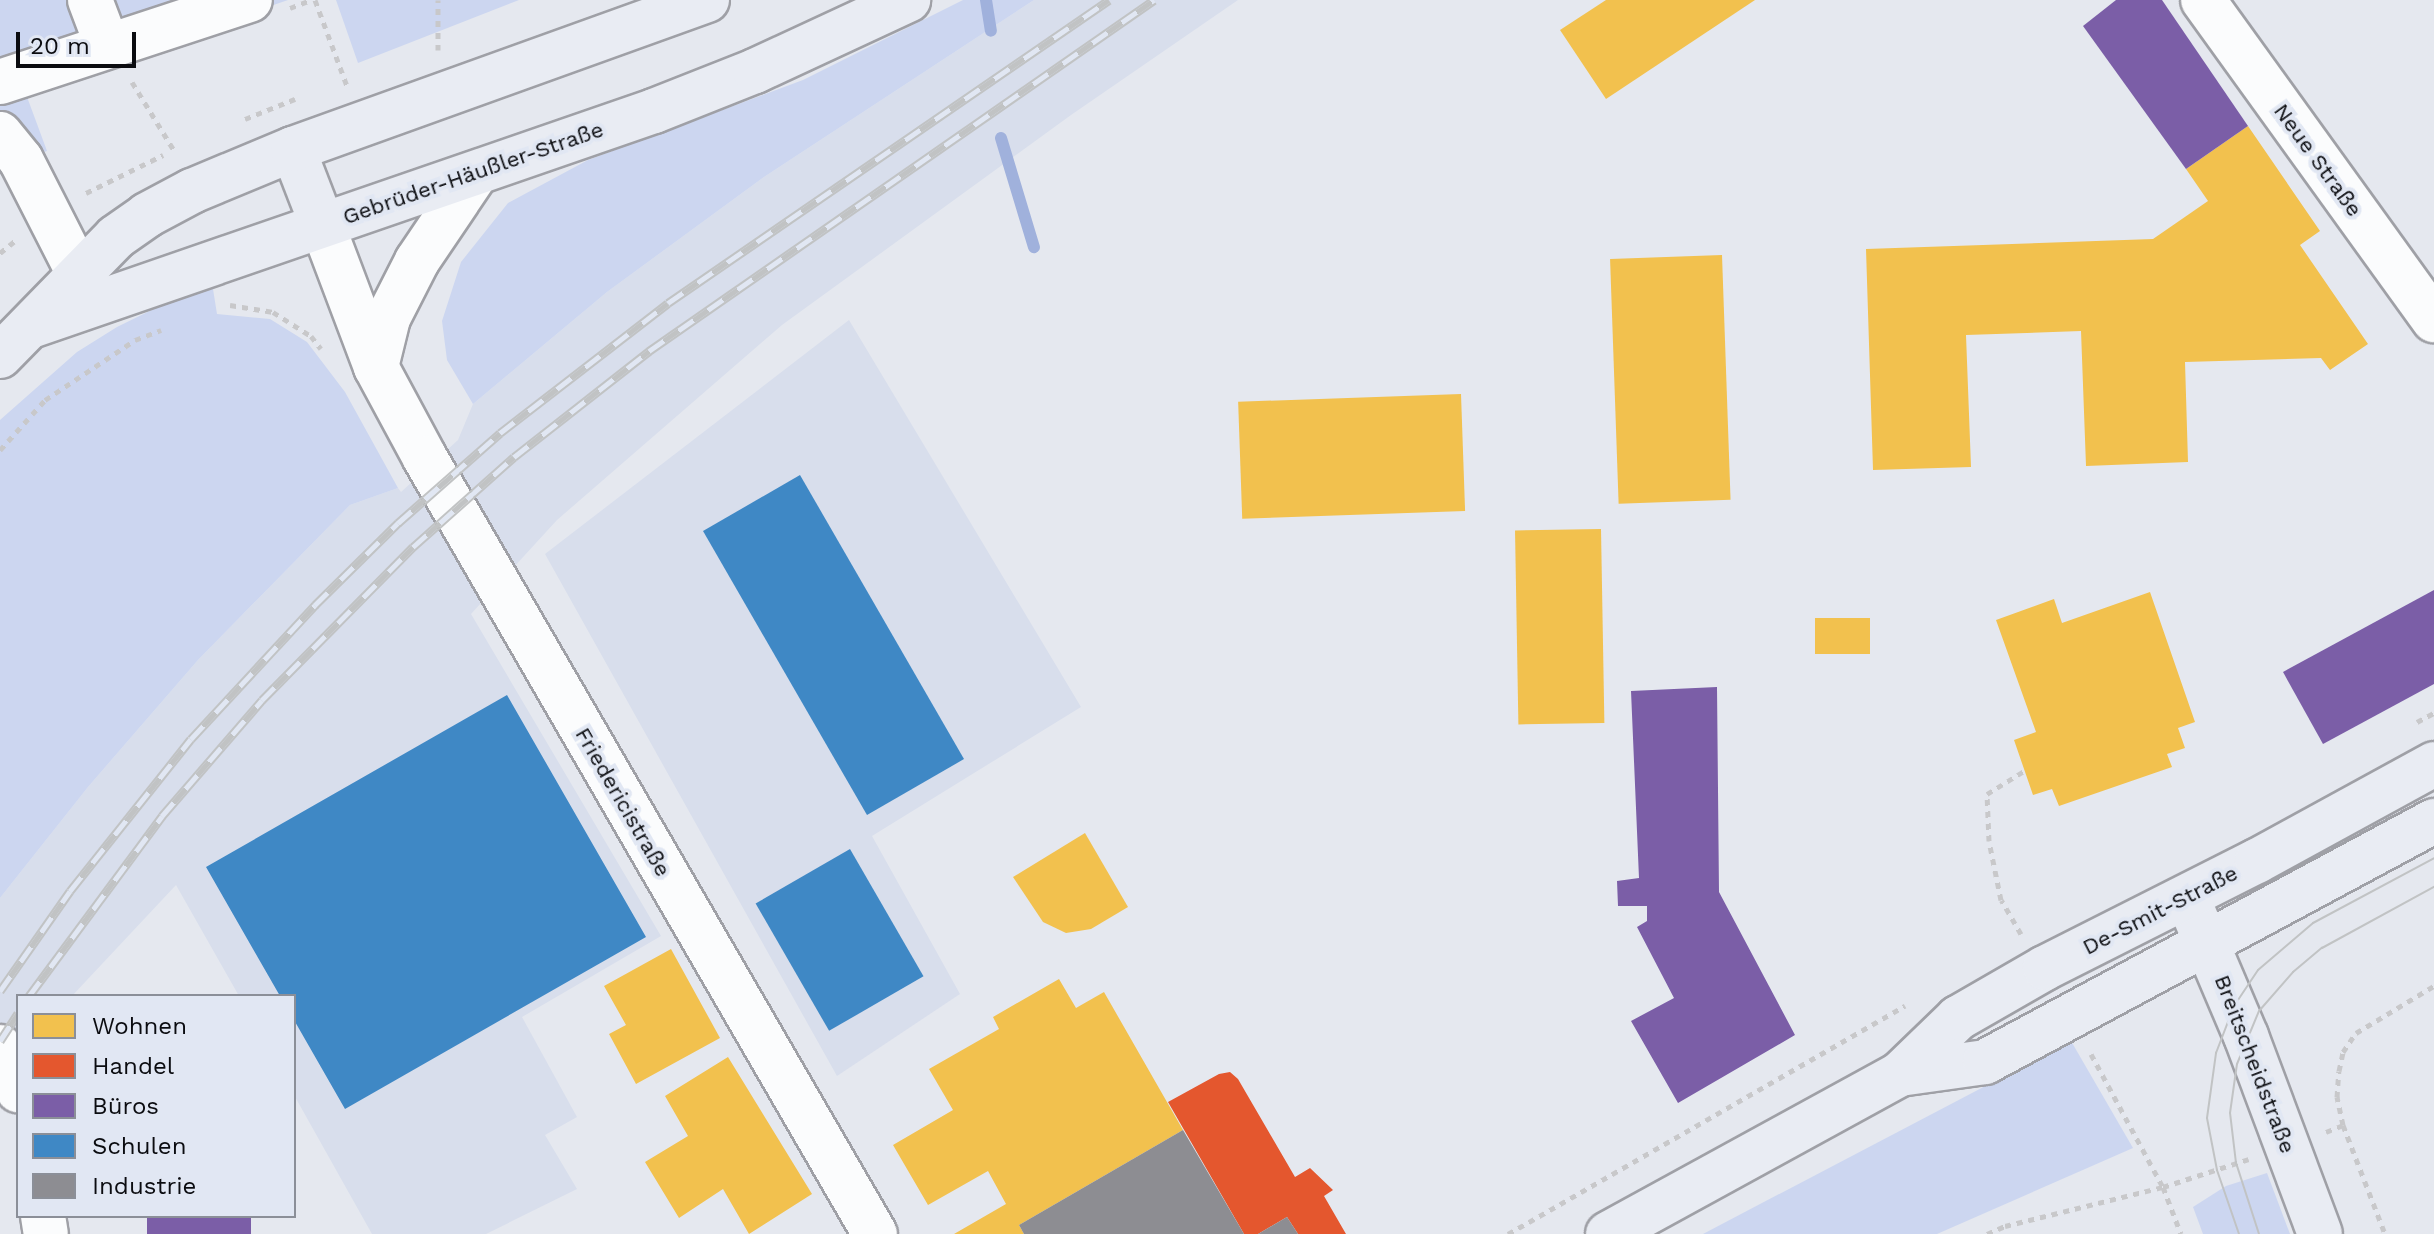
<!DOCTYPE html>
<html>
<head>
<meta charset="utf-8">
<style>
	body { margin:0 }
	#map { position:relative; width:2434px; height:1234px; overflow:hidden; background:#e5e8ef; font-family:"Work Sans",sans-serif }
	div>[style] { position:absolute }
	.built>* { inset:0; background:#d8deec }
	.green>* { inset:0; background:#ccd6f0 }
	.homes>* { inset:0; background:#f2c14e; transform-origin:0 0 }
	.shops>* { inset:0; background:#e4572e }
	.offices>* { inset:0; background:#7b5ea7; transform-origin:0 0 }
	.schools>* { inset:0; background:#3f88c5; transform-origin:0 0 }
	.industry>* { inset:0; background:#8d8d92 }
	.stream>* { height:12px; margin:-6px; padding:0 6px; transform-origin:6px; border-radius:6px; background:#a0b1dc }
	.path>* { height:5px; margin-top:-2.5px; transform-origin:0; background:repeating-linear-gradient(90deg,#c8c8ca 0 6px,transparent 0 12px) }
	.roads { filter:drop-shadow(2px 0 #9fa0a6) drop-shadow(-2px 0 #9fa0a6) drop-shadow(0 2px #9fa0a6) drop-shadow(0 -2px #9fa0a6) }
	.minor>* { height:44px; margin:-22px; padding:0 22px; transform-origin:22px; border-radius:22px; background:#fbfcfd }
	.major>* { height:44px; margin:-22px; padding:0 22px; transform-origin:22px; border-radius:22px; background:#e9ecf3 }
	.tram>* { height:2px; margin:-1px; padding:0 1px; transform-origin:1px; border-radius:1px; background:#c1c3c4 }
	.rail>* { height:9px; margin-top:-4.5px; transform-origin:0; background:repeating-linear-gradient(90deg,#e1e7f3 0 18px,#c1c3c4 0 36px); box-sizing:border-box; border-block:2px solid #c1c3c4 }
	span { translate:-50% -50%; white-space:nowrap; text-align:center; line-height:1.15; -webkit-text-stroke:8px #e1e7f3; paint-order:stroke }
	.street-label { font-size:22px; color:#0b0c10 }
	.legend { position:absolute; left:16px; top:994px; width:280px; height:224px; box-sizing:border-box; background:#e1e7f3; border:2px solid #8b8f98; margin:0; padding:10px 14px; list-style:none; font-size:24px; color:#0b0c10 }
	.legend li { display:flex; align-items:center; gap:16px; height:40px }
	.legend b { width:40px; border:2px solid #8b8f98 }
	.scale { position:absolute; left:16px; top:32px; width:120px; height:36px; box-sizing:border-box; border:4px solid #0b0c10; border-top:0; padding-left:10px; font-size:24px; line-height:28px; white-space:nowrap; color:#0b0c10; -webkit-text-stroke:6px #e1e7f3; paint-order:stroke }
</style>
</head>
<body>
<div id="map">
	<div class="built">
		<div style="clip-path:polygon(1034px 0,1238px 0,1071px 115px,782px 325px,557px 520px,471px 614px,661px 936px,522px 1017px,577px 1117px,545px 1135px,577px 1189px,486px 1234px,372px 1234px,294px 1095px,294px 996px,239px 996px,176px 885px,72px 996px,18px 996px,18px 1071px,0 1100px,0 898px,88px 787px,198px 660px,350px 505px,398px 488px,401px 492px,458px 440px,473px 404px,607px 292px,764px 177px)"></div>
		<div style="clip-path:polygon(849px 320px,1081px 707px,872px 836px,960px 994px,837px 1076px,545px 554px)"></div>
	</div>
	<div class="green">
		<div style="clip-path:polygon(0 0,288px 0,116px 59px,23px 86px,47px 151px,0 167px)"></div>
		<div style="clip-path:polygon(336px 0,519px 0,358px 63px)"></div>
		<div style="clip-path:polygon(963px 0,1034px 0,764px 177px,607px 292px,473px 404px,447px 360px,442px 321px,461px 262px,508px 203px,588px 160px,803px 80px)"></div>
		<div style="clip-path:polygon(213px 289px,217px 314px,270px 319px,307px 342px,345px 392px,398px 488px,350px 505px,198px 660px,88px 787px,0 898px,0 420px,77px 352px,117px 327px,172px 300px)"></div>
		<div style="clip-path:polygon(2071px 1041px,2133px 1148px,1937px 1234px,1703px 1234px)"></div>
		<div style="clip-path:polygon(2267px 1173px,2290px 1234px,2203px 1234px,2193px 1207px,2226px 1186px)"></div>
	</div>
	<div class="homes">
		<div style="clip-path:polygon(1606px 0,1755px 0,1606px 99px,1560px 30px)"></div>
		<div style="clip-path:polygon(2248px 126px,2320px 231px,2300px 245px,2368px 344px,2330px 370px,2321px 358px,2185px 362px,2188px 462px,2086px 466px,2081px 331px,1966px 335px,1971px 467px,1873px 470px,1866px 249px,2153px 239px,2208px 201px,2186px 169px)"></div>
		<div style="left:1722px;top:255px;width:245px;height:112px;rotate:88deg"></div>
		<div style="left:1461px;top:394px;width:117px;height:223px;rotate:88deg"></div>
		<div style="left:1601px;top:529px;width:194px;height:86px;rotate:89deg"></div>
		<div style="clip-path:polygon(2150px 592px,2195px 722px,2178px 728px,2185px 748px,2167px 754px,2172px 767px,2059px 806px,2052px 789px,2033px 795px,2014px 740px,2036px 732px,1996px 620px,2054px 599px,2062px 623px)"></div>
		<div style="left:1815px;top:618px;width:55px;height:36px"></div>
		<div style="clip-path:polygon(1085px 833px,1128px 907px,1091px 929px,1066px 933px,1043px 922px,1013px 877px)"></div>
		<div style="clip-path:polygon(671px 949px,720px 1038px,636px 1084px,609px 1034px,626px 1025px,604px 986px)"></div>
		<div style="clip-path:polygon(1059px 979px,1076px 1008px,1104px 992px,1183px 1130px,1019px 1225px,1024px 1234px,954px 1234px,1006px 1204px,988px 1171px,928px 1205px,893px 1145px,953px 1110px,929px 1069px,999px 1029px,993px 1017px)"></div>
		<div style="clip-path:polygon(728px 1057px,812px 1194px,749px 1234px,723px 1189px,679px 1218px,645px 1162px,688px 1136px,665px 1096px)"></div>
	</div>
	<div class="shops">
		<div style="clip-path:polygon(1230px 1072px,1238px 1079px,1295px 1177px,1310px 1168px,1333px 1190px,1324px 1196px,1346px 1234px,1298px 1234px,1287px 1217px,1258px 1234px,1244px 1234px,1168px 1102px,1219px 1074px)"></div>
	</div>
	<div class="offices">
		<div style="clip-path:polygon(2116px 0,2162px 0,2248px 126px,2186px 169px,2083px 26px)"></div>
		<div style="clip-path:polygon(2434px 590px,2434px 684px,2323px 744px,2283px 672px)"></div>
		<div style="clip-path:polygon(1717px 687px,1719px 892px,1795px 1035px,1678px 1103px,1631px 1021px,1674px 998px,1637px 927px,1647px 921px,1647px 906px,1618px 906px,1617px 881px,1639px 878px,1631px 691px)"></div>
		<div style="left:147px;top:1216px;width:104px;height:18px"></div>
	</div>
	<div class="schools">
		<div style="left:800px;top:475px;width:328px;height:112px;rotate:60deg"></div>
		<div style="clip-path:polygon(507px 695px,646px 937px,345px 1109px,294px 1020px,294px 996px,280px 996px,206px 867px)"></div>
		<div style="left:850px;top:849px;width:147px;height:109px;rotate:60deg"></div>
	</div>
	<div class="industry">
		<div style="clip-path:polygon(1183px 1130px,1244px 1234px,1024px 1234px,1019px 1225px)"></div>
		<div style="clip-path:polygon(1287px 1217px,1298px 1234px,1258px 1234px)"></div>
	</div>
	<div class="stream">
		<div style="left:986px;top:0;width:31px;rotate:81deg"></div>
		<div style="left:1001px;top:138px;width:114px;rotate:73.2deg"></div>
	</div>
	<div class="path">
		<div style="left:315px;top:0;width:92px;rotate:69.6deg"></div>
		<div style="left:290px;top:8px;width:22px;rotate:-21deg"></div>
		<div style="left:438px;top:50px;width:50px;rotate:-90deg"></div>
		<div style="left:132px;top:82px;width:82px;rotate:58.4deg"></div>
		<div style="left:245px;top:119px;width:54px;rotate:-21.8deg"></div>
		<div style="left:86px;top:193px;width:86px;rotate:-26.3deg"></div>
		<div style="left:0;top:253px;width:19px;rotate:-39deg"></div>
		<div style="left:230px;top:305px;width:44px;rotate:9.2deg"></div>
		<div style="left:273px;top:312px;width:45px;rotate:32.3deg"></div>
		<div style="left:311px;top:336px;width:16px;rotate:52deg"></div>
		<div style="left:0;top:450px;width:67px;rotate:-48deg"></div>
		<div style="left:45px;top:400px;width:108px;rotate:-33.7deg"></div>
		<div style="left:135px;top:340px;width:28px;rotate:-21deg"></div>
		<div style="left:2417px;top:722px;width:19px;rotate:-28deg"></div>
		<div style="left:2021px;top:934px;width:39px;rotate:-120deg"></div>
		<div style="left:2001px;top:900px;width:60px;rotate:-101.5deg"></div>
		<div style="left:1989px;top:841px;width:47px;rotate:-92.4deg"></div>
		<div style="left:1987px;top:794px;width:44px;rotate:-31.9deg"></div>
		<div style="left:2091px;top:1054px;width:151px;rotate:61.6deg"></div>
		<div style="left:2163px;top:1187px;width:90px;rotate:-18deg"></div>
		<div style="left:2343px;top:1125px;width:117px;rotate:68.9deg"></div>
		<div style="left:2326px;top:1132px;width:18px;rotate:-22deg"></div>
		<div style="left:2343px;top:1125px;width:29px;rotate:-102deg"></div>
		<div style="left:2337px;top:1097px;width:26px;rotate:-86deg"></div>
		<div style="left:2339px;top:1071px;width:19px;rotate:-78deg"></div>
		<div style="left:2343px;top:1052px;width:23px;rotate:-56deg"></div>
		<div style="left:2356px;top:1033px;width:91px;rotate:-31.1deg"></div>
		<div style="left:1508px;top:1234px;width:458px;rotate:-29.9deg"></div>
		<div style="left:1987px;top:1234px;width:20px;rotate:-24deg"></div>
		<div style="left:2005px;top:1226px;width:163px;rotate:-13.9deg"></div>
		<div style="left:2163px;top:1187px;width:50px;rotate:69deg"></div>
	</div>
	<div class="roads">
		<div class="minor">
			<div style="left:90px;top:0;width:48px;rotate:69.3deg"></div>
			<div style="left:2203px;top:0;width:395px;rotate:54.2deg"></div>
			<div style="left:0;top:82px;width:263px;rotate:-18.2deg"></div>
			<div style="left:0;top:134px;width:33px;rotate:51deg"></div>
			<div style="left:21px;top:160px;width:126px;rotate:63deg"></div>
			<div style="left:322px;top:224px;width:153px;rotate:69.3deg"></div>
			<div style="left:376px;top:367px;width:103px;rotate:61.7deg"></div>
			<div style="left:425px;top:458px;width:897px;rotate:59.89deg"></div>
			<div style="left:376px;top:367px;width:50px;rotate:-76.2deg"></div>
			<div style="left:388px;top:318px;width:64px;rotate:-63deg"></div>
			<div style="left:417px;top:261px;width:104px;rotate:-56deg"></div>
			<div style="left:0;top:1047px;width:47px;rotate:67.3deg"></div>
			<div style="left:43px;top:1216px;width:18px;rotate:81deg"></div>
		</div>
		<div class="major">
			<div style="left:293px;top:149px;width:80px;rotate:68.9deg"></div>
			<div style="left:31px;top:326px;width:659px;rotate:-19.04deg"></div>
			<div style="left:654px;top:111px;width:109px;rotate:-21.6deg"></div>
			<div style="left:755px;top:71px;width:169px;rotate:-24.9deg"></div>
			<div style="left:0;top:356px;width:166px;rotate:-45.7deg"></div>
			<div style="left:116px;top:237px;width:38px;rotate:-35deg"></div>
			<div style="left:147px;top:215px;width:51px;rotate:-28.1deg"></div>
			<div style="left:192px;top:191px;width:109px;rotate:-22.6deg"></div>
			<div style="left:293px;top:149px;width:440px;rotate:-19.8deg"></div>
			<div style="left:2195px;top:916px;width:130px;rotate:67deg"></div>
			<div style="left:2246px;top:1036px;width:211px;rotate:69.5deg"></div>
			<div style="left:1900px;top:1074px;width:86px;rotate:-8deg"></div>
			<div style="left:1985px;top:1062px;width:510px;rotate:-28.22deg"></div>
			<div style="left:1608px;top:1234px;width:333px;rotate:-28.7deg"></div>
			<div style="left:1900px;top:1074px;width:81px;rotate:-44deg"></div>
			<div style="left:1958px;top:1018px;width:100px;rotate:-29.9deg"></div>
			<div style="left:2045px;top:968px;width:237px;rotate:-26.8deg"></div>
			<div style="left:2257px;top:861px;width:202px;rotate:-28.7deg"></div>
		</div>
	</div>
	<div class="tram">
		<div style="left:2239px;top:1234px;width:68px;rotate:-109deg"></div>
		<div style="left:2217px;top:1170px;width:53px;rotate:-100.9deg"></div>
		<div style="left:2207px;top:1118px;width:66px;rotate:-82.1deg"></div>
		<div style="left:2216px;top:1053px;width:50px;rotate:-69deg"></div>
		<div style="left:2234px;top:1006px;width:43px;rotate:-56.3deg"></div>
		<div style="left:2258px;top:970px;width:72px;rotate:-40.5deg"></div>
		<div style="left:2313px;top:923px;width:137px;rotate:-28.2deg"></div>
		<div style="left:2259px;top:1234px;width:75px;rotate:-107.9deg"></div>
		<div style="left:2236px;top:1163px;width:50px;rotate:-96.8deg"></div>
		<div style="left:2230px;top:1113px;width:49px;rotate:-81.9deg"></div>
		<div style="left:2237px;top:1064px;width:57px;rotate:-67.5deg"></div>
		<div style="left:2259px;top:1011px;width:52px;rotate:-48.9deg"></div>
		<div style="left:2293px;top:972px;width:38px;rotate:-40deg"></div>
		<div style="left:2322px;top:948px;width:128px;rotate:-28.6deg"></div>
	</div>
	<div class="rail">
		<div style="left:0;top:991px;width:122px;rotate:-55deg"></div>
		<div style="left:70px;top:891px;width:194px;rotate:-51.5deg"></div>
		<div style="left:191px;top:739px;width:183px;rotate:-47.2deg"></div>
		<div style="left:315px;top:605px;width:117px;rotate:-44.7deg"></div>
		<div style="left:398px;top:523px;width:136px;rotate:-41.4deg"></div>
		<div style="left:500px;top:433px;width:212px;rotate:-37.7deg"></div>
		<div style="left:668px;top:303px;width:535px;rotate:-34.49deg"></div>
		<div style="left:29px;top:996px;width:224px;rotate:-53.5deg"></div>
		<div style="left:162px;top:816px;width:153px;rotate:-49.2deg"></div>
		<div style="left:262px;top:700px;width:215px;rotate:-45.4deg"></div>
		<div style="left:413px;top:547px;width:135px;rotate:-41.7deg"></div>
		<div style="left:514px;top:457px;width:172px;rotate:-38.1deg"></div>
		<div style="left:649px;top:351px;width:615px;rotate:-34.8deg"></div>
		<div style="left:0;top:1041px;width:33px;rotate:-57deg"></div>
	</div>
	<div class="street-label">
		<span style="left:2318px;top:160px;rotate:54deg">Neue Straße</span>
		<span style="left:473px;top:173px;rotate:-19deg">Gebrüder-Häußler-Straße</span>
		<span style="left:623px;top:802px;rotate:60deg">Friedericistraße</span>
		<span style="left:2160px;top:910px;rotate:-27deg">De-Smit-Straße</span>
		<span style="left:2255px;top:1064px;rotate:69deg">Breitscheidstraße</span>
	</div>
	<ul class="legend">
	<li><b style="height:22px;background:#f2c14e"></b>Wohnen</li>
	<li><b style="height:22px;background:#e4572e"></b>Handel</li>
	<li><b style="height:22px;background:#7b5ea7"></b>Büros</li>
	<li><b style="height:22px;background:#3f88c5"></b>Schulen</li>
	<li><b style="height:22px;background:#8d8d92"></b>Industrie</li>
	</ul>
	<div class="scale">20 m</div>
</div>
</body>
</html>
